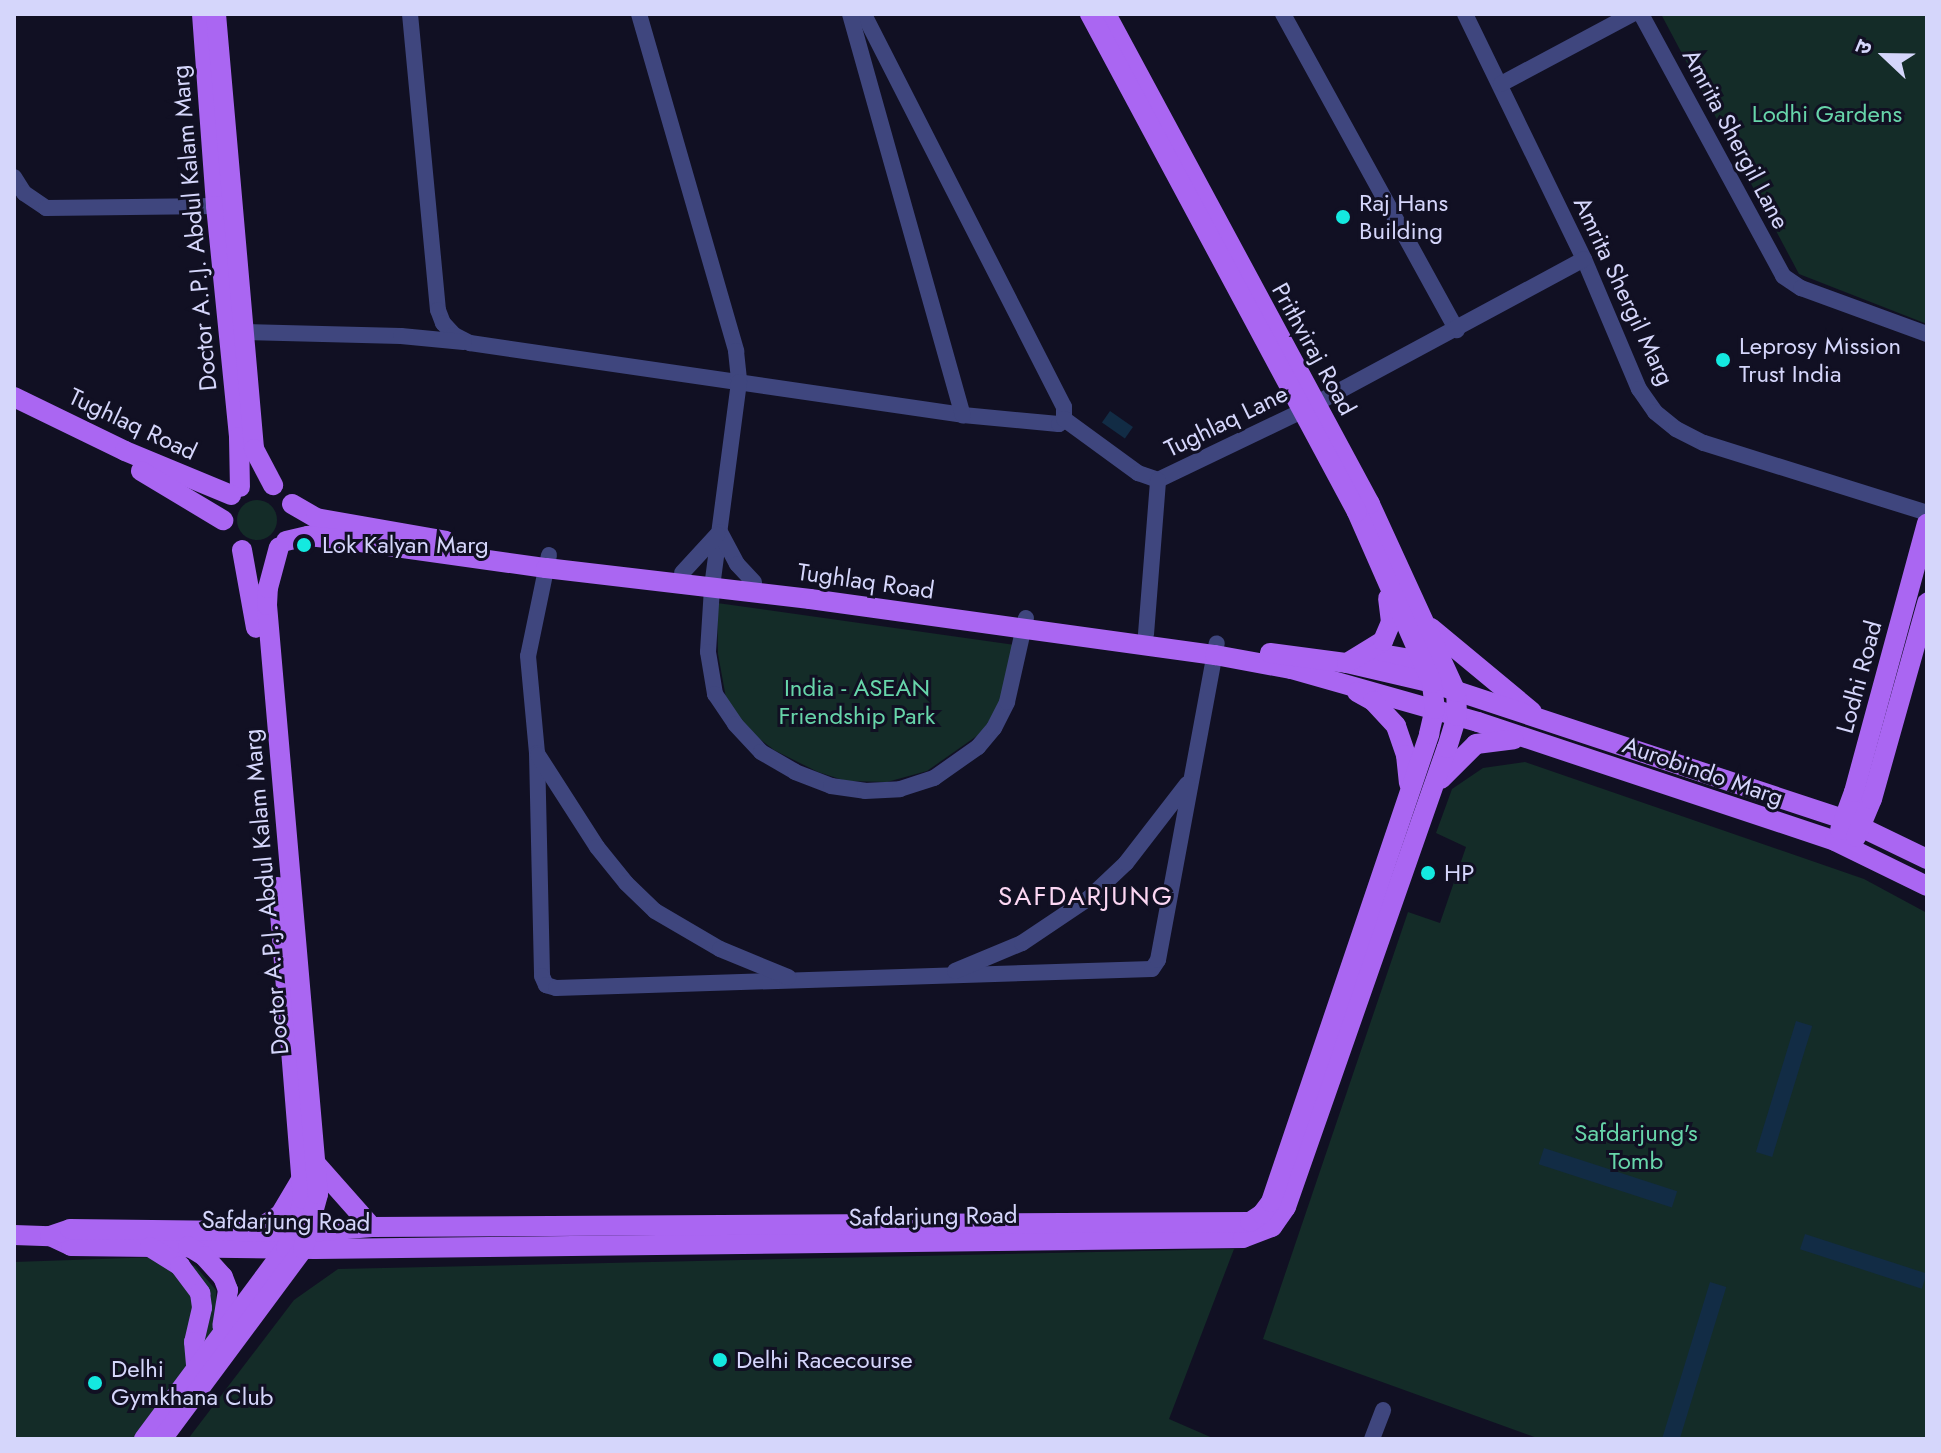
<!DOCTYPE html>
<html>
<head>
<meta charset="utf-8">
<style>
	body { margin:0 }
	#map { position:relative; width:1941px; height:1453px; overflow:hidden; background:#111023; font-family:Jost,"Noto Sans Devanagari",sans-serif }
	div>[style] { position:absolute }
	.green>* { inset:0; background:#142c28 }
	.round { border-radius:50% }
	.water>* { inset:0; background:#122c45; transform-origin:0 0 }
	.minor>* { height:16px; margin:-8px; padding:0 8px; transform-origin:8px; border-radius:8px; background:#3f467e }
	.major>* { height:20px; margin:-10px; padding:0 10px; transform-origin:10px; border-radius:10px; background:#aa66f2 }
	.dots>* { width:22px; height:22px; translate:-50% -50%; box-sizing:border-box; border:4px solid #111023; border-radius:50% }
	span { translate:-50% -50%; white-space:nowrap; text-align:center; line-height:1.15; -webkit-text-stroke:6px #111023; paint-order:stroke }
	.park-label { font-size:24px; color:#67d5aa }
	.street-label { font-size:24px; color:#d5d6fb }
	.poi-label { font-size:24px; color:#d5d6fb }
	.left { translate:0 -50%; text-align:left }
	.neighbourhood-label { font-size:26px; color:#fcd7f3; letter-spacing:2px }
	.frame { position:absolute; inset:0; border:16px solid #d5d6fb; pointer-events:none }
	.north { position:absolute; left:1845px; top:16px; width:80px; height:80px; -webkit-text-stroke:6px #111023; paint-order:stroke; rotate:292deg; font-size:22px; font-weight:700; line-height:32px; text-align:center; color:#d5d6fb }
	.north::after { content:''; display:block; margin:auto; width:28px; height:36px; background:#d5d6fb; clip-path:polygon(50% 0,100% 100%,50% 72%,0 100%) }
</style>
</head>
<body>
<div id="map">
	<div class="green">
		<div style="clip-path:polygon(1661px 14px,1927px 14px,1927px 324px,1799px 274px)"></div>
		<div class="round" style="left:237px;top:500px;width:40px;height:40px"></div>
		<div style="clip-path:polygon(717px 603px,1015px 645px,1003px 700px,981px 733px,927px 771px,887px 782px,846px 781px,818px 772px,774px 750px,748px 730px,726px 698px,718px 654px)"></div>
		<div style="clip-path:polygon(1525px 762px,1864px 879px,1927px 913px,1927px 1439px,1540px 1439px,1263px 1339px,1408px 912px,1440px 923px,1466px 847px,1436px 833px,1452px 789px,1483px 768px)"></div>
		<div style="clip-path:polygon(1234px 1249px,1169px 1419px,1215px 1439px,188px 1439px,294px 1300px,338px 1269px)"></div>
		<div style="clip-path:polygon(159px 1257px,195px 1266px,216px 1290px,216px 1326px,134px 1439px,14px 1439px,14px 1262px)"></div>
	</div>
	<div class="water">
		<div style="left:1110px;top:411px;width:28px;height:14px;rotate:35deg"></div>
		<div style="left:1796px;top:1021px;width:17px;height:137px;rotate:17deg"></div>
		<div style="left:1544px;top:1148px;width:140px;height:17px;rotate:18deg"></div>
		<div style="left:1805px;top:1234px;width:128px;height:16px;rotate:18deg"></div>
		<div style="left:1710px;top:1282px;width:17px;height:165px;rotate:17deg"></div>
	</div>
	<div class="minor">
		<div style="left:410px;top:14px;width:297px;rotate:84.6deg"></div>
		<div style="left:438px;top:310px;width:14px;rotate:69deg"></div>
		<div style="left:443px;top:323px;width:16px;rotate:47deg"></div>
		<div style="left:454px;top:335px;width:18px;rotate:27deg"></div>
		<div style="left:470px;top:343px;width:498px;rotate:8.3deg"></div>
		<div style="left:963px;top:415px;width:96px;rotate:5.4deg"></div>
		<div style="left:1059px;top:424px;width:7px;rotate:-45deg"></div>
		<div style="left:1064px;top:419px;width:12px;rotate:-90deg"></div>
		<div style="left:1064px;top:407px;width:441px;rotate:-117deg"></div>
		<div style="left:639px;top:14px;width:351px;rotate:73.9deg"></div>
		<div style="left:736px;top:351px;width:31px;rotate:84deg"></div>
		<div style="left:739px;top:382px;width:208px;rotate:97.5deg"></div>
		<div style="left:712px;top:588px;width:64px;rotate:93.6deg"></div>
		<div style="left:708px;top:652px;width:43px;rotate:80.5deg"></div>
		<div style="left:715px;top:694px;width:36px;rotate:56deg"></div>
		<div style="left:735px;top:724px;width:38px;rotate:47deg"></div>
		<div style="left:761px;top:752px;width:39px;rotate:30deg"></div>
		<div style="left:795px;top:772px;width:39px;rotate:21deg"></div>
		<div style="left:831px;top:786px;width:34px;rotate:8deg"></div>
		<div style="left:865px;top:791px;width:35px;rotate:-3deg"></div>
		<div style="left:900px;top:789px;width:36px;rotate:-18deg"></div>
		<div style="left:934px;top:778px;width:54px;rotate:-35.2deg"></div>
		<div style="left:978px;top:747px;width:25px;rotate:-50deg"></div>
		<div style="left:994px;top:728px;width:29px;rotate:-63deg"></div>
		<div style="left:1007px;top:702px;width:86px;rotate:-77.3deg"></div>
		<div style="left:850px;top:14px;width:417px;rotate:74.3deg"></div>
		<div style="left:1283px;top:14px;width:361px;rotate:61.2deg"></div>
		<div style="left:1465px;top:14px;width:272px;rotate:64.1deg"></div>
		<div style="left:1584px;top:259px;width:141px;rotate:67.1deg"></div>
		<div style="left:1639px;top:389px;width:28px;rotate:55deg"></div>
		<div style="left:1655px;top:412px;width:27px;rotate:39deg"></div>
		<div style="left:1676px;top:429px;width:31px;rotate:27deg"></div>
		<div style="left:1704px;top:443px;width:234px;rotate:17.4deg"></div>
		<div style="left:1641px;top:14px;width:298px;rotate:61.5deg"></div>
		<div style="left:1783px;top:276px;width:22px;rotate:34deg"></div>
		<div style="left:1801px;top:288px;width:134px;rotate:20.1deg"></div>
		<div style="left:1501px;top:84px;width:149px;rotate:-28.1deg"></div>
		<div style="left:14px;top:177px;width:19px;rotate:58deg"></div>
		<div style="left:24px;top:193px;width:27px;rotate:34deg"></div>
		<div style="left:46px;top:208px;width:170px;rotate:-0.7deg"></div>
		<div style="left:242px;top:332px;width:159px;rotate:1.4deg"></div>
		<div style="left:401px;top:336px;width:63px;rotate:5.4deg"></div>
		<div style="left:1064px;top:419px;width:92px;rotate:36.1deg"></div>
		<div style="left:1138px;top:473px;width:21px;rotate:19deg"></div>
		<div style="left:1158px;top:480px;width:160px;rotate:-25.6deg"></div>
		<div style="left:1302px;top:411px;width:320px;rotate:-28.3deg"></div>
		<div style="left:720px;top:532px;width:36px;rotate:62deg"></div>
		<div style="left:737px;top:564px;width:25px;rotate:47deg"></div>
		<div style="left:549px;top:555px;width:103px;rotate:101.7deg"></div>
		<div style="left:528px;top:656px;width:97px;rotate:84.7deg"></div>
		<div style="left:537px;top:753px;width:223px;rotate:88.7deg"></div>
		<div style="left:542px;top:976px;width:10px;rotate:66deg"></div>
		<div style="left:546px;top:985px;width:10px;rotate:17deg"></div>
		<div style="left:556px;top:988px;width:596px;rotate:-1.83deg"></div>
		<div style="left:1152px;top:969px;width:11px;rotate:-56deg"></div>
		<div style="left:1158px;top:960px;width:322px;rotate:-79.5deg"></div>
		<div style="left:682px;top:573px;width:52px;rotate:-47.4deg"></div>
		<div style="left:1146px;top:634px;width:154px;rotate:-85.5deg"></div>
		<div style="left:538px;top:755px;width:109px;rotate:57.3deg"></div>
		<div style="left:597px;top:847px;width:46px;rotate:51.1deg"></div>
		<div style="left:626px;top:883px;width:40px;rotate:44deg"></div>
		<div style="left:655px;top:911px;width:75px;rotate:30.3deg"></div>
		<div style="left:720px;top:949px;width:74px;rotate:22.4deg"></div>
		<div style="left:955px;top:971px;width:73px;rotate:-22.7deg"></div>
		<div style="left:1022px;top:943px;width:81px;rotate:-33.9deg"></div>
		<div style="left:1089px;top:898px;width:51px;rotate:-43.4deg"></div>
		<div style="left:1126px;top:863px;width:100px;rotate:-52.3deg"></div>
		<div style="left:1372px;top:1439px;width:31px;rotate:-69deg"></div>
	</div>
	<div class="major">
		<div style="left:202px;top:14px;width:193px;rotate:85.8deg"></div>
		<div style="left:216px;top:206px;width:232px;rotate:84.3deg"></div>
		<div style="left:239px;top:437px;width:50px;rotate:88.9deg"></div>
		<div style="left:216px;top:14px;width:437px;rotate:85deg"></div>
		<div style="left:254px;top:449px;width:41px;rotate:62.2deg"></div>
		<div style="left:14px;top:397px;width:123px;rotate:25.9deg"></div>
		<div style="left:125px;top:451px;width:115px;rotate:22.5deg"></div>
		<div style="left:141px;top:471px;width:96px;rotate:30.9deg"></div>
		<div style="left:292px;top:504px;width:28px;rotate:30deg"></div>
		<div style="left:316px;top:518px;width:132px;rotate:10deg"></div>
		<div style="left:286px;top:541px;width:23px;rotate:-13deg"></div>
		<div style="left:308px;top:536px;width:38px;rotate:6deg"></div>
		<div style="left:346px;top:540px;width:202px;rotate:8deg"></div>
		<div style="left:546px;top:568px;width:266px;rotate:6.7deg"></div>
		<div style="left:810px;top:599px;width:409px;rotate:7.9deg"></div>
		<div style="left:1215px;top:655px;width:77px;rotate:10.4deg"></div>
		<div style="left:1291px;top:669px;width:194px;rotate:15.8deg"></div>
		<div style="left:1478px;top:722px;width:376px;rotate:18.4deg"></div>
		<div style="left:1835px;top:841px;width:102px;rotate:26.1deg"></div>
		<div style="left:242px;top:550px;width:79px;rotate:79.8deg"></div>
		<div style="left:1431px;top:628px;width:131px;rotate:39.7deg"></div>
		<div style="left:1370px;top:652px;width:53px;rotate:9.8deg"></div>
		<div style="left:1270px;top:653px;width:78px;rotate:7.4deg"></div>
		<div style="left:1347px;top:663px;width:87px;rotate:13.2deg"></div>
		<div style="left:1432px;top:683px;width:434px;rotate:18.3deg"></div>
		<div style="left:1844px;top:819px;width:92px;rotate:25.7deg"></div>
		<div style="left:1347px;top:663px;width:42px;rotate:-31.4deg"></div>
		<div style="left:1383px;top:641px;width:21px;rotate:-67deg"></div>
		<div style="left:1391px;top:622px;width:24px;rotate:-97deg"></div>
		<div style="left:1357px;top:692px;width:18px;rotate:29deg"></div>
		<div style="left:1373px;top:701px;width:34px;rotate:47deg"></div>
		<div style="left:1396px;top:726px;width:31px;rotate:71deg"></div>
		<div style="left:1406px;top:755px;width:28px;rotate:84deg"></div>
		<div style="left:1441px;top:779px;width:49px;rotate:-45deg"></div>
		<div style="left:1476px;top:744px;width:38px;rotate:-7deg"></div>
		<div style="left:1840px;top:830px;width:40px;rotate:-69.8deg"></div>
		<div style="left:1854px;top:792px;width:278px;rotate:-74.8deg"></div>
		<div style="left:1856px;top:837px;width:41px;rotate:-67.2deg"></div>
		<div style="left:1872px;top:799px;width:204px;rotate:-74.3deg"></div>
		<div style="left:316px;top:1164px;width:84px;rotate:48.4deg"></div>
		<div style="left:255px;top:1231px;width:30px;rotate:-33deg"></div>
		<div style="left:280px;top:1215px;width:43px;rotate:-59.3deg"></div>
		<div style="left:14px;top:1235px;width:36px;rotate:2deg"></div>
		<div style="left:50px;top:1236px;width:23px;rotate:25deg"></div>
		<div style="left:71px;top:1246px;width:244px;rotate:0.7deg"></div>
		<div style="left:315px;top:1249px;width:928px;rotate:-0.68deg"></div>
		<div style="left:1243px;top:1238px;width:31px;rotate:-21deg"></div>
		<div style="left:1272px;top:1227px;width:24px;rotate:-55deg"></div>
		<div style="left:1286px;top:1207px;width:486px;rotate:-70.7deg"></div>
		<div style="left:1447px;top:748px;width:34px;rotate:-73deg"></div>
		<div style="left:1457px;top:716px;width:24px;rotate:-92deg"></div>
		<div style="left:1456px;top:692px;width:207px;rotate:-114.6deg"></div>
		<div style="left:1370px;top:504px;width:557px;rotate:-118.31deg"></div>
		<div style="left:50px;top:1236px;width:21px;rotate:-19deg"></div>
		<div style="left:70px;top:1229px;width:239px;rotate:0.7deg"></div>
		<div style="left:309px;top:1232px;width:63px;rotate:-4.5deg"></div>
		<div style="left:372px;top:1227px;width:878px;rotate:-0.33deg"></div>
		<div style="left:1250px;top:1222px;width:14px;rotate:-34deg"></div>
		<div style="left:1262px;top:1214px;width:15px;rotate:-53deg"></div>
		<div style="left:1271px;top:1202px;width:494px;rotate:-71.3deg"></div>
		<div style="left:1429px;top:734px;width:26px;rotate:-77deg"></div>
		<div style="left:1435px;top:709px;width:26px;rotate:-97deg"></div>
		<div style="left:1432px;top:683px;width:187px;rotate:-113.7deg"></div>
		<div style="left:1357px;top:512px;width:565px;rotate:-118.2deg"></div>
		<div style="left:188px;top:1246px;width:19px;rotate:32deg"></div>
		<div style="left:204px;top:1256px;width:28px;rotate:48deg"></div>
		<div style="left:223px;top:1277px;width:14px;rotate:69deg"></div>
		<div style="left:228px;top:1290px;width:36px;rotate:99deg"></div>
		<div style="left:150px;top:1247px;width:36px;rotate:32deg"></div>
		<div style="left:180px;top:1266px;width:34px;rotate:53deg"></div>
		<div style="left:200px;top:1293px;width:15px;rotate:82deg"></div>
		<div style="left:202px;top:1308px;width:35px;rotate:103deg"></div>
		<div style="left:194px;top:1342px;width:24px;rotate:85deg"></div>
		<div style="left:144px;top:1439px;width:238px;rotate:-53.4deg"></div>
		<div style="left:286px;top:1248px;width:20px;rotate:-60deg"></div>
		<div style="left:296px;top:1231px;width:33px;rotate:-78deg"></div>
		<div style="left:303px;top:1199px;width:313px;rotate:-94.6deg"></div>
		<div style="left:162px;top:1439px;width:237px;rotate:-53.4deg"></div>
		<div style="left:303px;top:1249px;width:57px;rotate:-74.7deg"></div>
		<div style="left:318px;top:1194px;width:591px;rotate:-94.95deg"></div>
		<div style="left:267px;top:605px;width:17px;rotate:-87deg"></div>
		<div style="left:268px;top:588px;width:42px;rotate:-75deg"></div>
	</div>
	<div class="dots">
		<div style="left:1343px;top:217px;background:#14e9e0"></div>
		<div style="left:1723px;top:360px;background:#14e9e0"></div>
		<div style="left:304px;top:545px;background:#14e9e0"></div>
		<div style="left:1428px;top:873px;background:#14e9e0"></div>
		<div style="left:720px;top:1360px;background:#14e9e0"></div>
		<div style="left:95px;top:1383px;background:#14e9e0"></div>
	</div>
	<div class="park-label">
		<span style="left:1827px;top:114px">Lodhi Gardens</span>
		<span style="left:857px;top:702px">India - ASEAN<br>Friendship Park</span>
		<span style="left:1636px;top:1147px">Safdarjung's<br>Tomb</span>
	</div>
	<div class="street-label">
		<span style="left:1736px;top:139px;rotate:62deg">Amrita Shergil Lane</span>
		<span style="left:194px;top:228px;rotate:-95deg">Doctor A.P.J. Abdul Kalam Marg</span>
		<span style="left:1624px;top:291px;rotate:65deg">Amrita Shergil Marg</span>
		<span style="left:1314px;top:349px;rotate:61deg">Prithviraj Road</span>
		<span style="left:1226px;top:421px;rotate:-26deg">Tughlaq Lane</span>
		<span style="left:133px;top:424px;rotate:25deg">Tughlaq Road</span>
		<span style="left:866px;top:581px;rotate:8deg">Tughlaq Road</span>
		<span style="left:1859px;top:677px;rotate:-75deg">Lodhi Road</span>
		<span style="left:1703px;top:771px;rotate:19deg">Aurobindo Marg</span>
		<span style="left:266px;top:892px;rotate:-95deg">Doctor A.P.J. Abdul Kalam Marg</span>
		<span style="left:933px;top:1216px;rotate:-1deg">Safdarjung Road</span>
		<span style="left:286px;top:1221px;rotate:1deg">Safdarjung Road</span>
	</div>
	<div class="poi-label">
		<span class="left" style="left:1359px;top:217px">Raj Hans<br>Building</span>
		<span class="left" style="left:1739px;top:360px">Leprosy Mission<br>Trust India</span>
		<span class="left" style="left:322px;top:545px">Lok Kalyan Marg</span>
		<span class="left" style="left:1444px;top:873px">HP</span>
		<span class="left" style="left:736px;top:1360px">Delhi Racecourse</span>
		<span class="left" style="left:111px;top:1383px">Delhi<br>Gymkhana Club</span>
	</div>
	<div class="neighbourhood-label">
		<span style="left:1086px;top:897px">SAFDARJUNG</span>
	</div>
	<div class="frame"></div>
	<div class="north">उ</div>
</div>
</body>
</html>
